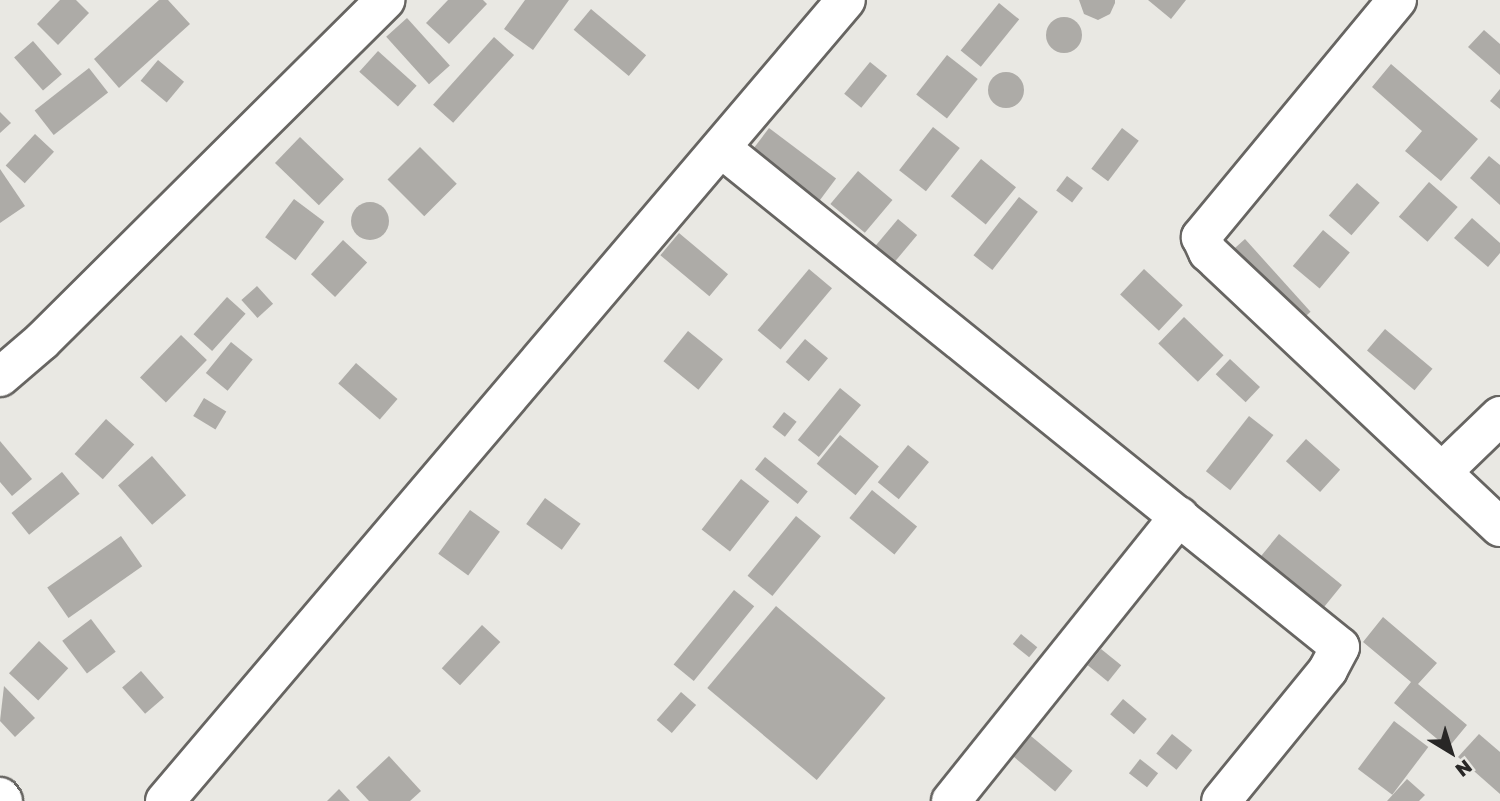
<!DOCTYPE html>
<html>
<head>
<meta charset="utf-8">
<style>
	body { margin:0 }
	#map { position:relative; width:1500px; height:801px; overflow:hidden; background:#e9e8e3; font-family:"Golos Text",sans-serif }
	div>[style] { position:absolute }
	.building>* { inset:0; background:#adaba7; transform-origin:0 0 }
	.round { border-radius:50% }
	.roads { filter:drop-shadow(2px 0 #676562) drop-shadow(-2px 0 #676562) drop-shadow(0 2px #676562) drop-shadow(0 -2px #676562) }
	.street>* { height:38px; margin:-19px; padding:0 19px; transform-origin:19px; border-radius:19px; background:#fff }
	span { translate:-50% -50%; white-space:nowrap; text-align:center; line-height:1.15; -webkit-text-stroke:5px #e9e8e3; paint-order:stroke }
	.north { position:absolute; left:1416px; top:717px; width:70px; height:70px; -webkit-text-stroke:5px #e9e8e3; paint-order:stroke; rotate:142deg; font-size:19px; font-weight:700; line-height:28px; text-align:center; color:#282726 }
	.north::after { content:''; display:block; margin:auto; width:24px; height:32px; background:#282726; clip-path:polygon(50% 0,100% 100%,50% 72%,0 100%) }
</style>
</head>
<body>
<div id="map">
	<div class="building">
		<div style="clip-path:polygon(60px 0,76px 0,89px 13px,58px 45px,37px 24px)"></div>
		<div style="clip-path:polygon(159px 0,168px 0,190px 24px,119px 88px,94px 59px)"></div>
		<div style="clip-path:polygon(448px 0,483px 0,487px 4px,449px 44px,426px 23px)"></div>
		<div style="clip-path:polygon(525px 0,569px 0,533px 50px,504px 29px)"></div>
		<div style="clip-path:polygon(1079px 0,1115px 0,1115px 3px,1110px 14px,1098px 20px,1084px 14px)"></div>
		<div style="clip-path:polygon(1148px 0,1186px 0,1171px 19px)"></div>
		<div style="left:999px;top:3px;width:26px;height:61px;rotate:39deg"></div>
		<div style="left:591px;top:9px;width:72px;height:27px;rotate:40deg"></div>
		<div class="round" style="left:1046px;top:17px;width:36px;height:36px"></div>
		<div style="left:407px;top:18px;width:64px;height:28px;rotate:48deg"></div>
		<div style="clip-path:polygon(1484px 30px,1500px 44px,1500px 75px,1468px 47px)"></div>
		<div style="left:494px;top:37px;width:27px;height:91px;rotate:42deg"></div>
		<div style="left:33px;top:41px;width:44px;height:25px;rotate:49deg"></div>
		<div style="left:378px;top:51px;width:52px;height:28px;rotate:42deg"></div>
		<div style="left:947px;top:55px;width:39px;height:50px;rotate:38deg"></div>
		<div style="left:158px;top:60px;width:34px;height:27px;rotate:40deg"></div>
		<div style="left:870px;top:62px;width:22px;height:41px;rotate:39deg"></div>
		<div style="clip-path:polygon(1391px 64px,1478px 139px,1441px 181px,1405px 151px,1422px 131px,1372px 87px)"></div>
		<div style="left:89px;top:68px;width:31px;height:69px;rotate:52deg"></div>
		<div class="round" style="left:988px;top:72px;width:36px;height:36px"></div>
		<div style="clip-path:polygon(1500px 89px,1500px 109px,1490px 101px)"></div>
		<div style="clip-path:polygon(0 112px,11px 123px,0 133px)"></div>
		<div style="left:933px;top:127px;width:34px;height:55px;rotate:38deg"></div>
		<div style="left:769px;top:128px;width:84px;height:28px;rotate:37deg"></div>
		<div style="left:1122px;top:128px;width:21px;height:51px;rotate:37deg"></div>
		<div style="left:35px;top:134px;width:26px;height:43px;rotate:43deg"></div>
		<div style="left:300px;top:137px;width:61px;height:36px;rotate:44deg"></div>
		<div style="left:420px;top:147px;width:52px;height:46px;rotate:45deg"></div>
		<div style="clip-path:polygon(1489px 156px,1500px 165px,1500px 205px,1470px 178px)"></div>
		<div style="left:981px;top:159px;width:45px;height:48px;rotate:39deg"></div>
		<div style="clip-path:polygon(0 169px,25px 206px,0 223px)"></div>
		<div style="left:858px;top:171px;width:45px;height:43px;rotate:40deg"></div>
		<div style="left:1067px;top:176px;width:20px;height:18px;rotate:37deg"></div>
		<div style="left:1429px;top:182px;width:38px;height:46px;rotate:41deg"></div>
		<div style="left:1357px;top:183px;width:30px;height:43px;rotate:41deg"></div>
		<div style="left:1019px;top:197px;width:24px;height:74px;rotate:38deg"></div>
		<div style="left:294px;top:199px;width:38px;height:48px;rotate:37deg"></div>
		<div class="round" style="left:351px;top:202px;width:38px;height:38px"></div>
		<div style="clip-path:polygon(1472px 218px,1500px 243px,1500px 253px,1488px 267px,1454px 238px)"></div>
		<div style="left:898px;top:219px;width:25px;height:45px;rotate:40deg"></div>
		<div style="left:1323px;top:230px;width:35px;height:47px;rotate:40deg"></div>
		<div style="left:679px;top:233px;width:64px;height:29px;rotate:40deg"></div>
		<div style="left:1245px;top:239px;width:98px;height:21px;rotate:48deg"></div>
		<div style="left:343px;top:240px;width:33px;height:47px;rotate:43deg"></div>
		<div style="left:809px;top:269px;width:30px;height:80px;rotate:40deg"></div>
		<div style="left:1144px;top:269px;width:53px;height:35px;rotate:43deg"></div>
		<div style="left:257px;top:286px;width:24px;height:21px;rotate:48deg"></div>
		<div style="left:227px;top:297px;width:25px;height:50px;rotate:42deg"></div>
		<div style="left:1184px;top:317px;width:55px;height:37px;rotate:44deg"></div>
		<div style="left:1385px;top:329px;width:62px;height:28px;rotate:40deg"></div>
		<div style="left:688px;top:331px;width:45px;height:39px;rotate:39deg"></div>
		<div style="left:181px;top:335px;width:36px;height:59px;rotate:44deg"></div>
		<div style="left:805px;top:339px;width:30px;height:30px;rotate:40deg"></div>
		<div style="left:231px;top:342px;width:28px;height:40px;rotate:39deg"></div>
		<div style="left:1230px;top:359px;width:41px;height:21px;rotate:43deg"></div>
		<div style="left:356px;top:363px;width:55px;height:27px;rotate:41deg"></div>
		<div style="left:840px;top:388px;width:27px;height:67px;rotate:39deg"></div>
		<div style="left:204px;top:398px;width:26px;height:21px;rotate:31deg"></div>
		<div style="left:784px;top:412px;width:16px;height:19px;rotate:38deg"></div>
		<div style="left:1249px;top:416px;width:31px;height:70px;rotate:38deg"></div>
		<div style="left:106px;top:419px;width:38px;height:47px;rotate:42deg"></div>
		<div style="left:840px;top:435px;width:50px;height:37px;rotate:39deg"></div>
		<div style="left:1306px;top:439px;width:46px;height:30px;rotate:42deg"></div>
		<div style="clip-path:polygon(0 441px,32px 479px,12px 496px,0 482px)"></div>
		<div style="left:908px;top:445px;width:27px;height:48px;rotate:39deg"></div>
		<div style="left:152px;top:456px;width:52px;height:45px;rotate:49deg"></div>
		<div style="left:765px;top:457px;width:55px;height:16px;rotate:39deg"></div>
		<div style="left:62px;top:472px;width:28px;height:65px;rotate:51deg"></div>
		<div style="left:741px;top:479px;width:36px;height:64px;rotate:38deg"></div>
		<div style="left:872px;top:490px;width:58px;height:36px;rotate:39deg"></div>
		<div style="left:545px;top:498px;width:44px;height:32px;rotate:36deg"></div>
		<div style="left:470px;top:510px;width:37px;height:54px;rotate:36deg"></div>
		<div style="left:796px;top:516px;width:32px;height:77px;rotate:39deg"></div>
		<div style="left:1279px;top:534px;width:81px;height:32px;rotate:39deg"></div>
		<div style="left:121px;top:536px;width:37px;height:90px;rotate:55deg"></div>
		<div style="left:734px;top:590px;width:26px;height:96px;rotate:39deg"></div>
		<div style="left:776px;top:606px;width:143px;height:107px;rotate:40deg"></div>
		<div style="clip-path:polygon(1383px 617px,1437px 663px,1418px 684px,1467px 725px,1448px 748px,1394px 703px,1411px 682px,1363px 642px)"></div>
		<div style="left:91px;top:619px;width:41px;height:36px;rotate:53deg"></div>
		<div style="left:482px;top:625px;width:25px;height:59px;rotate:43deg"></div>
		<div style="left:1021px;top:634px;width:21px;height:13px;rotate:39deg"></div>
		<div style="left:39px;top:641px;width:40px;height:44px;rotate:43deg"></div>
		<div style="left:1101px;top:649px;width:26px;height:21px;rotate:39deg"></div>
		<div style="left:141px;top:671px;width:35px;height:25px;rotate:49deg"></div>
		<div style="clip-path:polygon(4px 686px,35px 718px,15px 737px,0 721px)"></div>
		<div style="left:681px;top:692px;width:20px;height:37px;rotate:41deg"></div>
		<div style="left:1123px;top:699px;width:31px;height:20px;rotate:40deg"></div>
		<div style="left:1394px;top:721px;width:43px;height:60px;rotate:37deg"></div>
		<div style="left:1025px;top:731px;width:62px;height:27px;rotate:40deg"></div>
		<div style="left:1172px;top:734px;width:26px;height:25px;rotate:39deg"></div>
		<div style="clip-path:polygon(1479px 734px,1500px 752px,1500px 794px,1458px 757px)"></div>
		<div style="clip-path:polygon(389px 756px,421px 791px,410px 801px,369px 801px,356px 787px)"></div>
		<div style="left:1140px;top:759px;width:23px;height:18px;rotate:38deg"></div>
		<div style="clip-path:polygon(1407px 779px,1425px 795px,1419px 801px,1387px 801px)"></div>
		<div style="clip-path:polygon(339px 789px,350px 801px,327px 801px)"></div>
	</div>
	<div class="roads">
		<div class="street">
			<div style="left:1397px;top:0;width:308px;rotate:129.6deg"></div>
			<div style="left:1201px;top:237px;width:17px;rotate:65deg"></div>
			<div style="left:1208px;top:252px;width:401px;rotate:43.3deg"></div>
			<div style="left:721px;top:148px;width:795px;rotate:38.87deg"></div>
			<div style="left:1340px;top:647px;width:26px;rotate:118deg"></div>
			<div style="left:1328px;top:670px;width:169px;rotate:129.2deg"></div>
			<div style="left:0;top:377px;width:55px;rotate:-40.6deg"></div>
			<div style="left:42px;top:341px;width:484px;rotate:-44.8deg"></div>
			<div style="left:1443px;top:471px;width:79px;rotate:-44deg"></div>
			<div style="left:0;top:797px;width:5px;rotate:53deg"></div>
			<div style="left:165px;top:801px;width:1051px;rotate:-49.63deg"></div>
			<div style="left:951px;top:801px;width:365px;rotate:-51.3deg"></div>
		</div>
	</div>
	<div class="north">N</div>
</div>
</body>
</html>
